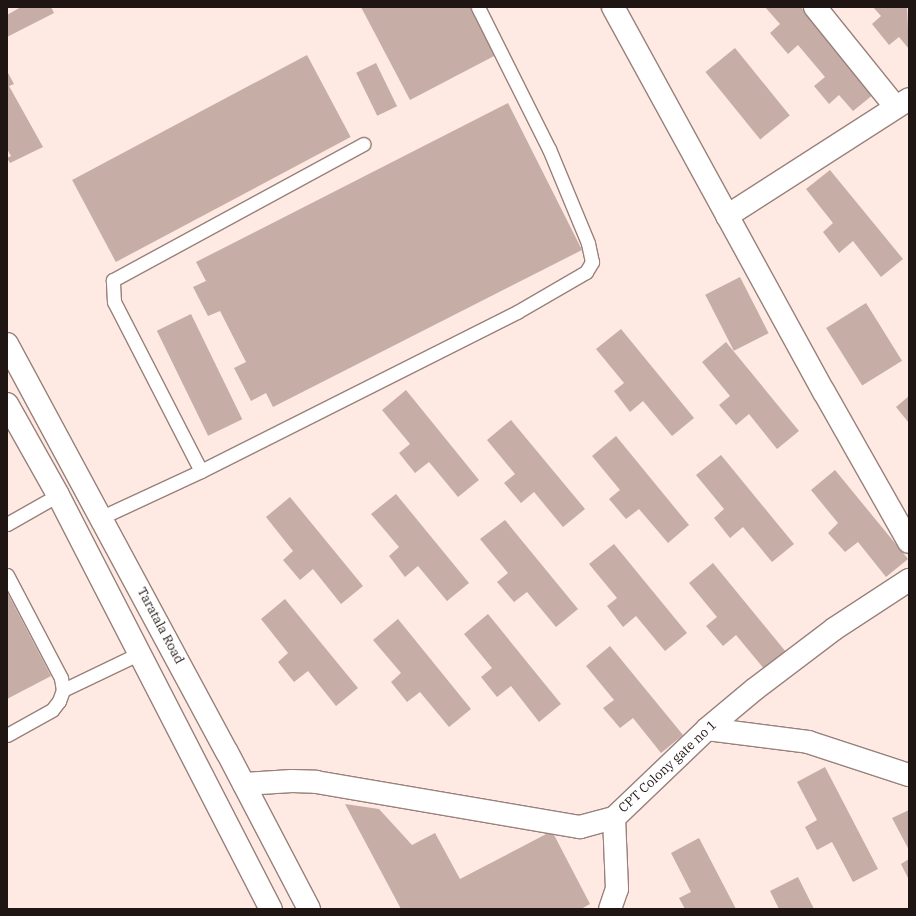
<!DOCTYPE html>
<html>
<head>
<meta charset="utf-8">
<style>
	body { margin:0 }
	#map { position:relative; width:916px; height:916px; overflow:hidden; background:#fee9e3; font-family:"IBM Plex Serif",serif }
	div>[style] { position:absolute }
	.building>* { inset:0; background:#c6ada6; transform-origin:0 0 }
	.roads { filter:drop-shadow(1px 0 #99817b) drop-shadow(-1px 0 #99817b) drop-shadow(0 1px #99817b) drop-shadow(0 -1px #99817b) }
	.service>* { height:13px; margin:-6.5px; padding:0 6.5px; transform-origin:6.5px; border-radius:6.5px; background:#fff }
	.minor>* { height:22px; margin:-11px; padding:0 11px; transform-origin:11px; border-radius:11px; background:#fff }
	.secondary>* { height:22px; margin:-11px; padding:0 11px; transform-origin:11px; border-radius:11px; background:#fff }
	span { translate:-50% -50%; white-space:nowrap; text-align:center; line-height:1.15; -webkit-text-stroke:4px #fff; paint-order:stroke }
	.street-label { font-size:13px; color:#1f1613 }
	.frame { position:absolute; inset:0; border:8px solid #1f1613; pointer-events:none }
</style>
</head>
<body>
<div id="map">
	<div class="building">
		<div style="clip-path:polygon(21px 7px,51px 7px,54px 13px,7px 37px,7px 15px)"></div>
		<div style="clip-path:polygon(361px 7px,471px 7px,496px 55px,410px 100px)"></div>
		<div style="clip-path:polygon(765px 7px,801px 7px,874px 94px,853px 111px,839px 95px,829px 104px,814px 86px,825px 77px,798px 45px,788px 54px,770px 33px,780px 24px)"></div>
		<div style="clip-path:polygon(873px 7px,907px 7px,909px 49px,899px 37px,889px 45px,872px 24px,881px 16px)"></div>
		<div style="left:735px;top:48px;width:87px;height:38px;rotate:51deg"></div>
		<div style="left:307px;top:55px;width:93px;height:266px;rotate:62deg"></div>
		<div style="left:376px;top:63px;width:48px;height:22px;rotate:64deg"></div>
		<div style="clip-path:polygon(7px 71px,14px 84px,9px 86px,43px 147px,10px 163px,7px 158px,11px 156px,7px 149px)"></div>
		<div style="clip-path:polygon(508px 103px,582px 250px,273px 407px,266px 393px,251px 401px,234px 368px,246px 362px,220px 311px,208px 316px,193px 287px,206px 281px,196px 262px)"></div>
		<div style="clip-path:polygon(830px 170px,903px 259px,881px 277px,853px 241px,839px 253px,823px 232px,833px 223px,806px 189px)"></div>
		<div style="left:740px;top:277px;width:63px;height:39px;rotate:63deg"></div>
		<div style="left:866px;top:303px;width:68px;height:47px;rotate:58deg"></div>
		<div style="left:191px;top:314px;width:117px;height:38px;rotate:64deg"></div>
		<div style="clip-path:polygon(621px 329px,694px 418px,672px 436px,643px 401px,630px 412px,614px 391px,624px 383px,596px 349px)"></div>
		<div style="clip-path:polygon(726px 342px,799px 431px,777px 449px,749px 414px,736px 425px,719px 405px,730px 396px,702px 362px)"></div>
		<div style="clip-path:polygon(406px 390px,479px 480px,458px 497px,429px 462px,415px 473px,399px 453px,410px 444px,382px 410px)"></div>
		<div style="clip-path:polygon(909px 396px,909px 423px,896px 407px)"></div>
		<div style="clip-path:polygon(511px 420px,585px 509px,563px 527px,534px 492px,521px 503px,504px 483px,515px 474px,487px 440px)"></div>
		<div style="clip-path:polygon(616px 436px,689px 525px,668px 543px,639px 509px,626px 519px,609px 499px,620px 490px,592px 456px)"></div>
		<div style="clip-path:polygon(721px 455px,794px 544px,772px 562px,743px 527px,730px 538px,714px 518px,724px 509px,696px 475px)"></div>
		<div style="clip-path:polygon(835px 470px,908px 559px,886px 577px,858px 542px,845px 552px,828px 533px,838px 523px,811px 490px)"></div>
		<div style="clip-path:polygon(396px 494px,469px 583px,447px 601px,418px 566px,405px 577px,389px 556px,399px 547px,371px 514px)"></div>
		<div style="clip-path:polygon(290px 497px,363px 586px,341px 604px,313px 569px,300px 580px,283px 560px,293px 551px,266px 517px)"></div>
		<div style="clip-path:polygon(505px 520px,578px 609px,556px 627px,527px 592px,514px 602px,497px 582px,508px 573px,480px 539px)"></div>
		<div style="clip-path:polygon(614px 544px,687px 633px,665px 651px,636px 616px,623px 627px,607px 606px,617px 598px,589px 564px)"></div>
		<div style="clip-path:polygon(713px 563px,786px 652px,765px 670px,736px 635px,723px 646px,706px 626px,717px 617px,689px 583px)"></div>
		<div style="clip-path:polygon(7px 592px,51px 676px,7px 699px)"></div>
		<div style="clip-path:polygon(285px 599px,358px 688px,336px 706px,308px 671px,294px 682px,278px 662px,288px 653px,261px 619px)"></div>
		<div style="clip-path:polygon(488px 614px,561px 704px,539px 722px,511px 686px,497px 697px,481px 677px,492px 668px,464px 634px)"></div>
		<div style="clip-path:polygon(398px 619px,471px 709px,449px 727px,420px 692px,407px 702px,391px 682px,401px 673px,373px 640px)"></div>
		<div style="clip-path:polygon(610px 646px,683px 735px,661px 753px,633px 718px,620px 728px,603px 708px,614px 700px,586px 666px)"></div>
		<div style="clip-path:polygon(825px 767px,878px 869px,853px 882px,832px 842px,817px 850px,805px 827px,817px 820px,797px 782px)"></div>
		<div style="clip-path:polygon(345px 804px,379px 809px,412px 845px,435px 833px,460px 879px,552px 831px,590px 904px,581px 909px,401px 909px)"></div>
		<div style="clip-path:polygon(909px 810px,909px 850px,892px 818px)"></div>
		<div style="clip-path:polygon(699px 838px,736px 909px,685px 909px,679px 898px,691px 892px,671px 853px)"></div>
		<div style="clip-path:polygon(909px 859px,909px 880px,901px 864px)"></div>
		<div style="clip-path:polygon(798px 877px,814px 909px,779px 909px,770px 891px)"></div>
	</div>
	<div class="roads">
		<div class="service">
			<div style="left:201px;top:471px;width:190px;rotate:-117.2deg"></div>
			<div style="left:114px;top:302px;width:22px;rotate:-93deg"></div>
			<div style="left:113px;top:280px;width:285px;rotate:-28.5deg"></div>
			<div style="left:102px;top:517px;width:109px;rotate:-24.9deg"></div>
			<div style="left:201px;top:471px;width:354px;rotate:-26.7deg"></div>
			<div style="left:517px;top:312px;width:80px;rotate:-30.1deg"></div>
			<div style="left:586px;top:272px;width:12px;rotate:-59deg"></div>
			<div style="left:592px;top:262px;width:19px;rotate:-102deg"></div>
			<div style="left:588px;top:243px;width:102px;rotate:-112.5deg"></div>
			<div style="left:549px;top:149px;width:159px;rotate:-116.6deg"></div>
			<div style="left:7px;top:524px;width:59px;rotate:-29.6deg"></div>
			<div style="left:7px;top:575px;width:116px;rotate:62.3deg"></div>
			<div style="left:61px;top:678px;width:12px;rotate:81deg"></div>
			<div style="left:63px;top:690px;width:12px;rotate:110deg"></div>
			<div style="left:59px;top:701px;width:11px;rotate:128deg"></div>
			<div style="left:52px;top:710px;width:51px;rotate:150.9deg"></div>
			<div style="left:63px;top:690px;width:83px;rotate:-25.6deg"></div>
		</div>
		<div class="minor">
			<div style="left:613px;top:7px;width:439px;rotate:61.3deg"></div>
			<div style="left:824px;top:392px;width:172px;rotate:60.5deg"></div>
			<div style="left:815px;top:7px;width:127px;rotate:51.1deg"></div>
			<div style="left:727px;top:216px;width:216px;rotate:-32.7deg"></div>
			<div style="left:707px;top:729px;width:102px;rotate:7.3deg"></div>
			<div style="left:808px;top:742px;width:106px;rotate:18.1deg"></div>
			<div style="left:244px;top:784px;width:48px;rotate:-3.6deg"></div>
			<div style="left:292px;top:781px;width:24px;rotate:2deg"></div>
			<div style="left:316px;top:782px;width:268px;rotate:9.7deg"></div>
			<div style="left:580px;top:827px;width:35px;rotate:-15deg"></div>
			<div style="left:614px;top:818px;width:129px;rotate:-43.7deg"></div>
			<div style="left:707px;top:729px;width:62px;rotate:-39.8deg"></div>
			<div style="left:755px;top:689px;width:99px;rotate:-37.2deg"></div>
			<div style="left:834px;top:629px;width:90px;rotate:-33.2deg"></div>
			<div style="left:610px;top:909px;width:21px;rotate:-71deg"></div>
			<div style="left:617px;top:889px;width:71px;rotate:-92.4deg"></div>
		</div>
		<div class="secondary">
			<div style="left:7px;top:344px;width:464px;rotate:61.7deg"></div>
			<div style="left:227px;top:752px;width:177px;rotate:62.4deg"></div>
			<div style="left:7px;top:404px;width:104px;rotate:60.7deg"></div>
			<div style="left:58px;top:495px;width:466px;rotate:62.8deg"></div>
		</div>
	</div>
	<div class="street-label">
		<span style="left:160px;top:626px;rotate:62deg">Taratala Road</span>
		<span style="left:668px;top:767px;rotate:-43deg">CPT Colony gate no 1</span>
	</div>
	<div class="frame"></div>
</div>
</body>
</html>
